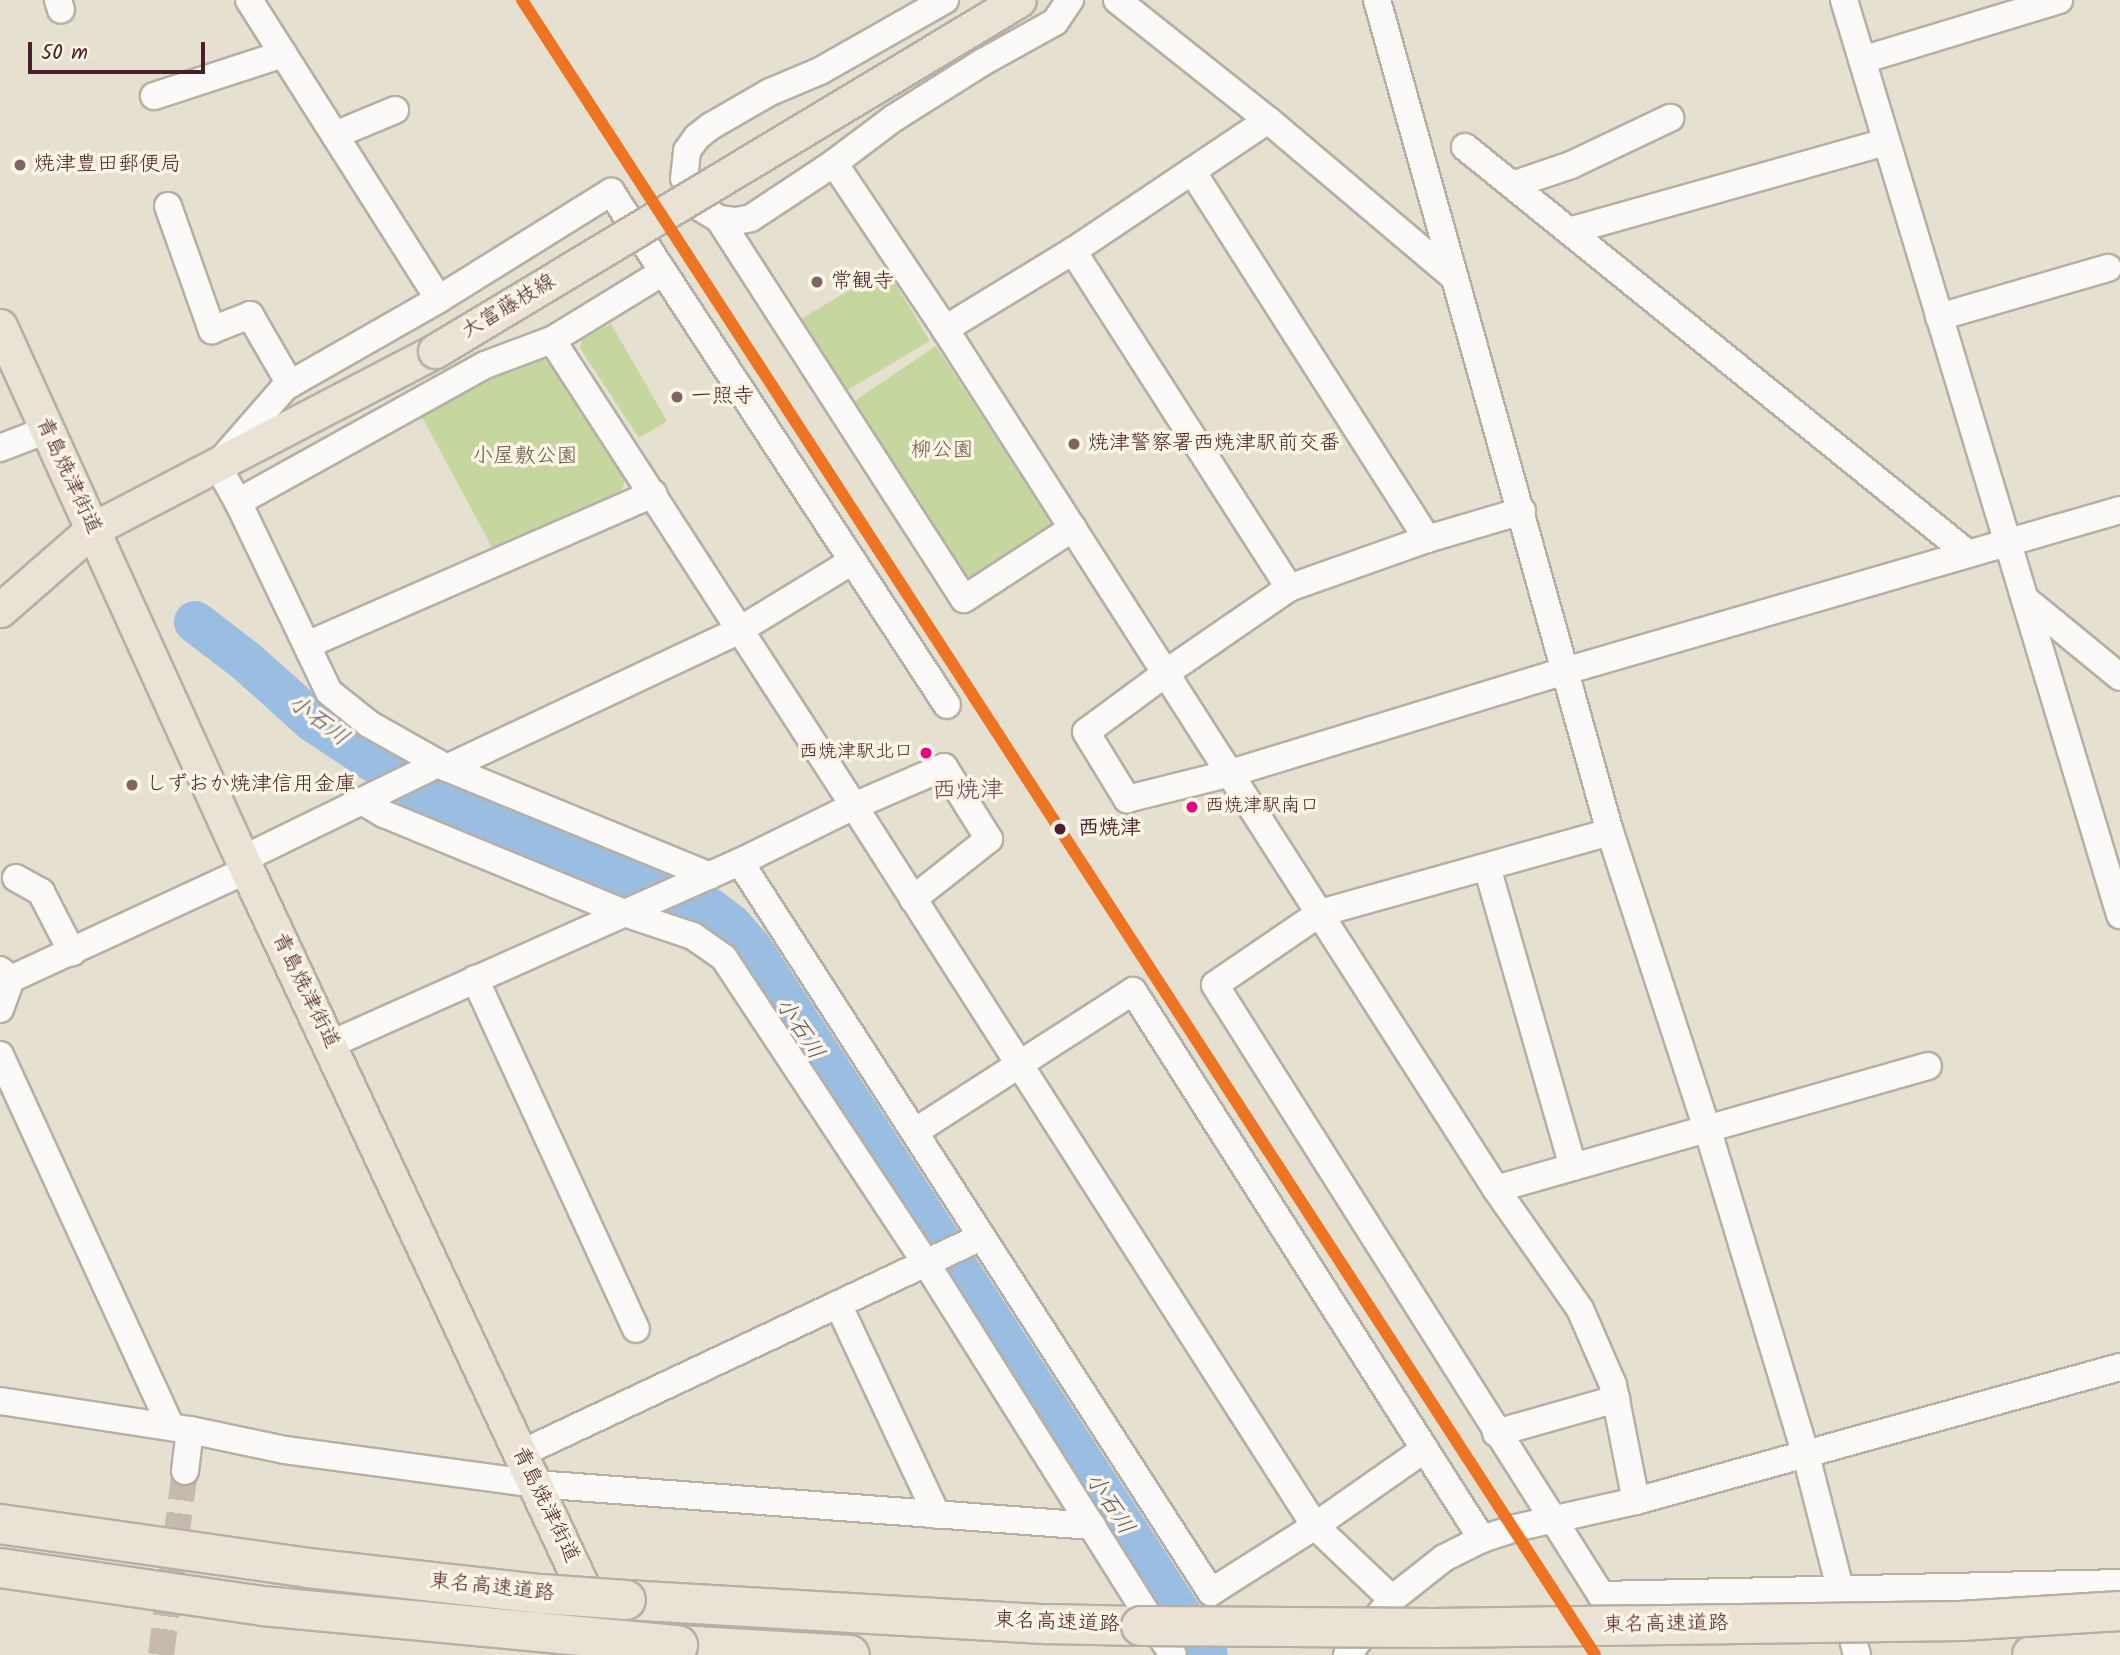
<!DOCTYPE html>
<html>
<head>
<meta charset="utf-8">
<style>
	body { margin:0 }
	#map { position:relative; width:2120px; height:1655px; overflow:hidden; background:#e5e0cf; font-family:Kalam,"Klee One",sans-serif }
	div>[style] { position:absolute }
	.green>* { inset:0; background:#c5d69f; transform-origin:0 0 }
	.river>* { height:42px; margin:-21px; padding:0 21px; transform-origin:21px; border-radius:21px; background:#9abee1 }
	.minor-tunnel>* { height:26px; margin-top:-13px; transform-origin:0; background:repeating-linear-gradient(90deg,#c6b9ae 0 26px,transparent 0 39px) }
	.roads { filter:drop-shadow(2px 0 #b6afa6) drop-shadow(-2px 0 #b6afa6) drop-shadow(0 2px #b6afa6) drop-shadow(0 -2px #b6afa6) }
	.minor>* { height:26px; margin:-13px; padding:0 13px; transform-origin:13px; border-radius:13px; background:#fbfaf8 }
	.major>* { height:33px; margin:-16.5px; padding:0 16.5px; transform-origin:16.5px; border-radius:16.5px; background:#e9e2d5 }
	.highway>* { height:38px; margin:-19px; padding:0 19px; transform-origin:19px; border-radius:19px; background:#e9e2d5 }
	.bridges { filter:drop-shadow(2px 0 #b6afa6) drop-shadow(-2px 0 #b6afa6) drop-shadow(0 2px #b6afa6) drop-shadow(0 -2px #b6afa6) }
	.major-bridge>* { height:33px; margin:-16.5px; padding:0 16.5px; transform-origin:16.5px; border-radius:16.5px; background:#e9e2d5 }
	.highway-bridge>* { height:38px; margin:-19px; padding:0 19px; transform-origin:19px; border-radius:19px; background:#e9e2d5 }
	.rail-1>* { height:12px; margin:-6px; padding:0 6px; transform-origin:6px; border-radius:6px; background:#ec7422 }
	.dots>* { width:19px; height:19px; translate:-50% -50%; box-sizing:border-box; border:4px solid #fcf5e5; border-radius:50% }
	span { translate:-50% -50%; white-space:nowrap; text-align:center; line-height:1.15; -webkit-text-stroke:7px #fcf5e5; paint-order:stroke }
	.bus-label { font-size:19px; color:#4a1f2b }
	.right { translate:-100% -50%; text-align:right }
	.left { translate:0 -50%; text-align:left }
	.poi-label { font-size:21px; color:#4a1f2b }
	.street-label { font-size:21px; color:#4a1f2b }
	.park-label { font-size:21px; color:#675442 }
	.stop-label { font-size:21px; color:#4a1f2b; font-weight:700 }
	.water-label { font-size:23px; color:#5b526e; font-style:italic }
	.quarter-label { font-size:24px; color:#75495b }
	.scale { position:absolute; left:28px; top:42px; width:177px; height:32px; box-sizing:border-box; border:4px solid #4a1f2b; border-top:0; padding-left:9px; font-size:21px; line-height:24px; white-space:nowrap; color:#4a1f2b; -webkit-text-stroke:5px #fcf5e5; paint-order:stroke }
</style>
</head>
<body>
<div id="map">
	<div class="green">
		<div style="left:886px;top:268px;width:85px;height:99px;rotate:59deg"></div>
		<div style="clip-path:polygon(611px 324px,667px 421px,639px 438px,580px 348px,582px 339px)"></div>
		<div style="clip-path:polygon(936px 346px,1052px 524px,1045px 537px,975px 580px,962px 576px,850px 404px)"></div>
		<div style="clip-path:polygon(532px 359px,548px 360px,625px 480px,621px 492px,494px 551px,420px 413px,483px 376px)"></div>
	</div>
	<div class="river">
		<div style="left:195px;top:622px;width:64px;rotate:37.4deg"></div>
		<div style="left:246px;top:661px;width:90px;rotate:41.8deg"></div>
		<div style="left:313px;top:721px;width:146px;rotate:33.6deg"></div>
		<div style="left:435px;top:802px;width:295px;rotate:21.3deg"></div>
		<div style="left:710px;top:909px;width:26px;rotate:37deg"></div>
		<div style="left:731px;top:925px;width:30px;rotate:49deg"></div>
		<div style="left:751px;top:948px;width:841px;rotate:57.18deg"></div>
	</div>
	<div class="minor-tunnel">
		<div style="left:161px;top:1655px;width:186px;rotate:-82.6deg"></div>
	</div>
	<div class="roads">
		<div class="minor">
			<div style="left:58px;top:0;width:10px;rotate:73deg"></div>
			<div style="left:249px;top:0;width:354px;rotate:57.6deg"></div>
			<div style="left:945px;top:0;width:144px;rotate:150.4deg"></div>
			<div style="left:820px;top:71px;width:54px;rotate:157.2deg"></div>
			<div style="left:770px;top:92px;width:68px;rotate:150deg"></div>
			<div style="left:711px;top:126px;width:18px;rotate:142deg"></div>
			<div style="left:697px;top:137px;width:17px;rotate:126deg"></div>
			<div style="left:687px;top:151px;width:27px;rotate:96deg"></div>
			<div style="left:684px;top:178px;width:34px;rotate:60deg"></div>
			<div style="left:701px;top:208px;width:21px;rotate:31deg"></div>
			<div style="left:719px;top:219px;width:17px;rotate:7deg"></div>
			<div style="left:736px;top:221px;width:15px;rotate:-11deg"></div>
			<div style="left:751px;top:218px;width:100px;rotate:-33.5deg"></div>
			<div style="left:834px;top:163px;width:75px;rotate:-36.9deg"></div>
			<div style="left:894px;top:118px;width:105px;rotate:-32.2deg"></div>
			<div style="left:983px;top:62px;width:82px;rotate:-29.1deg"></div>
			<div style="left:1055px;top:22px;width:27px;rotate:-56deg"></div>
			<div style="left:1117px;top:0;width:193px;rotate:38.5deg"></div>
			<div style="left:1377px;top:0;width:864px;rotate:74.36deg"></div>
			<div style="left:1610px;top:832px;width:315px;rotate:71.9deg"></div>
			<div style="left:1708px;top:1131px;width:338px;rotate:73.2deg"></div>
			<div style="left:1806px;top:1455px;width:206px;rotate:75.7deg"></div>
			<div style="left:1844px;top:0;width:956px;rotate:73.21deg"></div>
			<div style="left:1862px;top:60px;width:206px;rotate:-16.9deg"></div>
			<div style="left:154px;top:96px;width:136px;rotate:-18deg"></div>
			<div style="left:335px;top:135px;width:65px;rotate:-22.6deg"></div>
			<div style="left:1465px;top:147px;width:646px;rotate:38.96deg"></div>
			<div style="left:834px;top:163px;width:200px;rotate:56.2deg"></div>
			<div style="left:945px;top:329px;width:1021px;rotate:57.35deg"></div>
			<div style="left:1496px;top:1189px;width:146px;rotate:55deg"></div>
			<div style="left:1580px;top:1309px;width:83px;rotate:66.5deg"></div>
			<div style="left:1613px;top:1385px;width:118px;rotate:78.8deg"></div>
			<div style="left:1192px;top:171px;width:437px;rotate:57.4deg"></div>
			<div style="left:1512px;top:185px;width:62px;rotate:-18.7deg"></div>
			<div style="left:1571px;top:165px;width:110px;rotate:-25.4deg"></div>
			<div style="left:168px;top:206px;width:132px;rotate:70.5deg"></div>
			<div style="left:212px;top:330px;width:41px;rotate:-21.5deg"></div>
			<div style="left:250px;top:315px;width:80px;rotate:59.9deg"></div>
			<div style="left:719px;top:219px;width:452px;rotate:57.2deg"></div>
			<div style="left:964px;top:599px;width:130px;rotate:-33.1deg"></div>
			<div style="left:1569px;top:231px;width:329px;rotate:-15.7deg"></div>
			<div style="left:1073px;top:251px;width:400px;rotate:57.3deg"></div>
			<div style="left:1939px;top:317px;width:176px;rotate:-16.2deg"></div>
			<div style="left:945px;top:329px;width:150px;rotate:-31.4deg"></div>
			<div style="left:1073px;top:251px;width:235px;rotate:-33.9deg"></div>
			<div style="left:1268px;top:120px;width:245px;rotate:40.2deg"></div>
			<div style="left:552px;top:340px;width:555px;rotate:57.05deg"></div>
			<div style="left:854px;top:806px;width:98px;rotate:-23.4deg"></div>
			<div style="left:944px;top:767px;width:85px;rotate:58deg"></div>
			<div style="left:989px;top:839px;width:97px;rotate:141.7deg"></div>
			<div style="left:0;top:448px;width:50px;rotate:-21deg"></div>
			<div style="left:238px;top:502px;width:282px;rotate:-29deg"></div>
			<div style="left:485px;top:365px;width:72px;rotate:-20.5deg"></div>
			<div style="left:552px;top:340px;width:130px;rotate:-31.5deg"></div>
			<div style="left:1522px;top:511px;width:99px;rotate:163.6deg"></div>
			<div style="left:1427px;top:539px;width:146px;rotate:160.5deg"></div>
			<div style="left:1289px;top:588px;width:150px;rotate:145.4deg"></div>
			<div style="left:1166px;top:673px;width:99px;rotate:143.6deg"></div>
			<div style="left:1086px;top:732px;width:79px;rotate:58.5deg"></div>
			<div style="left:1127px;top:799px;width:107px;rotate:-14deg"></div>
			<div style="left:1231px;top:773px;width:349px;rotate:-17deg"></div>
			<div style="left:1565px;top:671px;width:578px;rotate:-16.18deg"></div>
			<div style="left:851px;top:562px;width:132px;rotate:148.6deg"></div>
			<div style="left:738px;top:631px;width:322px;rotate:154.8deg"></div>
			<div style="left:447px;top:768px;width:90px;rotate:-150.6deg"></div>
			<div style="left:369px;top:724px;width:51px;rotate:-141.3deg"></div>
			<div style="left:329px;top:692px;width:211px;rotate:-115.6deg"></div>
			<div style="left:238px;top:502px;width:43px;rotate:-119.6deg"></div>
			<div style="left:217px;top:465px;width:103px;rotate:-48.9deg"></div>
			<div style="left:285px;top:387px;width:177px;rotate:-29.7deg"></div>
			<div style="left:439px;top:299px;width:203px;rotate:-31.9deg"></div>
			<div style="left:611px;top:192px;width:613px;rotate:56.78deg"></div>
			<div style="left:2025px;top:599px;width:123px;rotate:39.4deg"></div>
			<div style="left:307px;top:645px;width:378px;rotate:-23.6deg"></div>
			<div style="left:447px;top:768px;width:284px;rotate:22.3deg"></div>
			<div style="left:362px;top:801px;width:26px;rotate:31deg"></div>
			<div style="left:384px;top:814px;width:260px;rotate:22.4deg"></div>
			<div style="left:624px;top:913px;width:73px;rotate:18.4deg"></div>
			<div style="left:693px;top:936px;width:38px;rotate:35deg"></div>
			<div style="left:724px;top:958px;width:366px;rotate:56.5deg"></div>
			<div style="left:926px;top:1263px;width:463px;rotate:57.8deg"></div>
			<div style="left:1610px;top:832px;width:301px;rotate:164.4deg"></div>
			<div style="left:1320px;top:913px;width:127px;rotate:145.6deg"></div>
			<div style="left:1215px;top:985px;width:722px;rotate:57.67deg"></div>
			<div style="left:1601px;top:1595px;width:519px;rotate:-1.32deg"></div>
			<div style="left:243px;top:859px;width:217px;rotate:-26deg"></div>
			<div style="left:740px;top:862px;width:869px;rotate:57.17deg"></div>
			<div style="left:1211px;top:1592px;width:123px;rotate:-32.4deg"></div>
			<div style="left:1315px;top:1526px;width:134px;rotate:-35deg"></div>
			<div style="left:1487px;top:867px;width:312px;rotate:74deg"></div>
			<div style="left:16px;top:878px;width:29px;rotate:29deg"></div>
			<div style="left:41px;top:892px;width:68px;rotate:62.7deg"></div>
			<div style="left:0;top:970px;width:14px;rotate:39deg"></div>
			<div style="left:11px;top:979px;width:32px;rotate:110deg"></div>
			<div style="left:11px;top:979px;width:260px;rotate:-24.8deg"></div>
			<div style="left:475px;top:979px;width:385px;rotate:65.3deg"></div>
			<div style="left:331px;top:1044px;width:448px;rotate:-24deg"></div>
			<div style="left:740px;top:862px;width:127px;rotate:-26.2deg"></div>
			<div style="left:854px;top:806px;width:855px;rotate:57.37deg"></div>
			<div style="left:1315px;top:1526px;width:106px;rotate:43.5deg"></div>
			<div style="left:0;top:1055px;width:409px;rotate:65.3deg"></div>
			<div style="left:916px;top:1131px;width:258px;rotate:-32.8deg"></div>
			<div style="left:1133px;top:991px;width:650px;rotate:57.51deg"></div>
			<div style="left:1496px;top:1189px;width:449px;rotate:-15.9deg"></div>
			<div style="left:838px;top:1304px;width:233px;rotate:64.9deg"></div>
			<div style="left:0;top:1401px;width:192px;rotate:8.7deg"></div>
			<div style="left:190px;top:1430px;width:97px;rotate:11.9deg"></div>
			<div style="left:285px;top:1450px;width:253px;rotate:7.7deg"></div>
			<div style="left:536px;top:1484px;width:558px;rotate:4.32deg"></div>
			<div style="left:1496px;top:1433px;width:125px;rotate:-15.8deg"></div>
			<div style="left:520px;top:1454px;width:510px;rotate:-25.21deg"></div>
			<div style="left:185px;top:1471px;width:41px;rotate:-83deg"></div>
			<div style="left:1347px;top:1655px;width:72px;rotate:-51.2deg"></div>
			<div style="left:1392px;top:1599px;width:66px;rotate:-38.3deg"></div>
			<div style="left:1444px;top:1558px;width:42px;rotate:-26.6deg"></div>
			<div style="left:1482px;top:1539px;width:35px;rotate:-18deg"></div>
			<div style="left:1515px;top:1528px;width:124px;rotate:-12.6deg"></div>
			<div style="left:1636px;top:1501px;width:502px;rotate:-15.48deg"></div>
		</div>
		<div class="major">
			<div style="left:0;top:326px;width:597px;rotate:65.58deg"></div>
			<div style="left:247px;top:870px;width:826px;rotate:64.92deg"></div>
			<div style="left:0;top:610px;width:123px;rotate:-41.1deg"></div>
			<div style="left:93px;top:529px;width:386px;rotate:-27.5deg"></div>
		</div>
		<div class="highway">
			<div style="left:626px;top:1600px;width:423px;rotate:3.3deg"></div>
			<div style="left:1048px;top:1624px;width:93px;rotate:1.2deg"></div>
			<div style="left:678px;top:1645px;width:172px;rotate:3.3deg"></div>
			<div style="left:2032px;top:1655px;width:88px;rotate:-2.6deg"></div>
		</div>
	</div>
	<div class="bridges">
		<div class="major-bridge">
			<div style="left:435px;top:351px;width:681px;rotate:-31.01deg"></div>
		</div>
		<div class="highway-bridge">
			<div style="left:0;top:1524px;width:311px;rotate:8.1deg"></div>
			<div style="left:308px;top:1568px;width:234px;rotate:6.4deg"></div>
			<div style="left:541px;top:1594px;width:85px;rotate:4deg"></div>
			<div style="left:0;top:1568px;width:266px;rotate:8.2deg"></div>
			<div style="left:263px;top:1606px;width:417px;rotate:5.4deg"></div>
			<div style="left:1141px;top:1626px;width:294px;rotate:0.4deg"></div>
			<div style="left:1435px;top:1628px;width:526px;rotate:-0.76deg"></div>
			<div style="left:1961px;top:1621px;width:159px;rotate:-3.6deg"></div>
		</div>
	</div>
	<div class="rail-1">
		<div style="left:522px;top:0;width:1972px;rotate:57.04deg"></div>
	</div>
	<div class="dots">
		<div style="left:20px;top:165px;background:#806364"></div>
		<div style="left:817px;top:282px;background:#806364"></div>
		<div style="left:677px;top:397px;background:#806364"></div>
		<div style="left:1074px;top:444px;background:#806364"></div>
		<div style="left:926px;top:753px;background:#e5007d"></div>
		<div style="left:132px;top:785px;background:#806364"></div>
		<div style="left:1192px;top:807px;background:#e5007d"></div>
		<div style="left:1060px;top:829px;background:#4a1f2b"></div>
	</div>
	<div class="bus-label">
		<span class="right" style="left:913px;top:753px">西焼津駅北口</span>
		<span class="left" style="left:1205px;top:807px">西焼津駅南口</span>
	</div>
	<div class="poi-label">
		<span class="left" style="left:34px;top:165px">焼津豊田郵便局</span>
		<span class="left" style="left:831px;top:282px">常観寺</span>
		<span class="left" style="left:691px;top:397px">一照寺</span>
		<span class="left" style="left:1088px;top:444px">焼津警察署西焼津駅前交番</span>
		<span class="left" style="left:146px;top:785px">しずおか焼津信用金庫</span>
	</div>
	<div class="street-label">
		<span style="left:509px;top:307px;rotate:-31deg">大富藤枝線</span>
		<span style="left:68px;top:476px;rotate:65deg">青島焼津街道</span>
		<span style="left:305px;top:991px;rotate:64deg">青島焼津街道</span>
		<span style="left:545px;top:1505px;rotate:64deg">青島焼津街道</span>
		<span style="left:492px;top:1588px;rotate:6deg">東名高速道路</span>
		<span style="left:1057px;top:1623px;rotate:2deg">東名高速道路</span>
		<span style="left:1666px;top:1625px;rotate:-1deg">東名高速道路</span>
	</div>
	<div class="park-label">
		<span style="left:942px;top:451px">柳公園</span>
		<span style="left:525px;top:457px">小屋敷公園</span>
	</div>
	<div class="stop-label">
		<span class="left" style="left:1078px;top:829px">西焼津</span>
	</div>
	<div class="water-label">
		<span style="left:318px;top:721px;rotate:37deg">小石川</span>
		<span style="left:799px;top:1029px;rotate:57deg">小石川</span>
		<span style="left:1109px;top:1504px;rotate:57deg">小石川</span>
	</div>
	<div class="quarter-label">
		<span style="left:968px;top:791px">西焼津</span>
	</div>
	<div class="scale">50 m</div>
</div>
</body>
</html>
